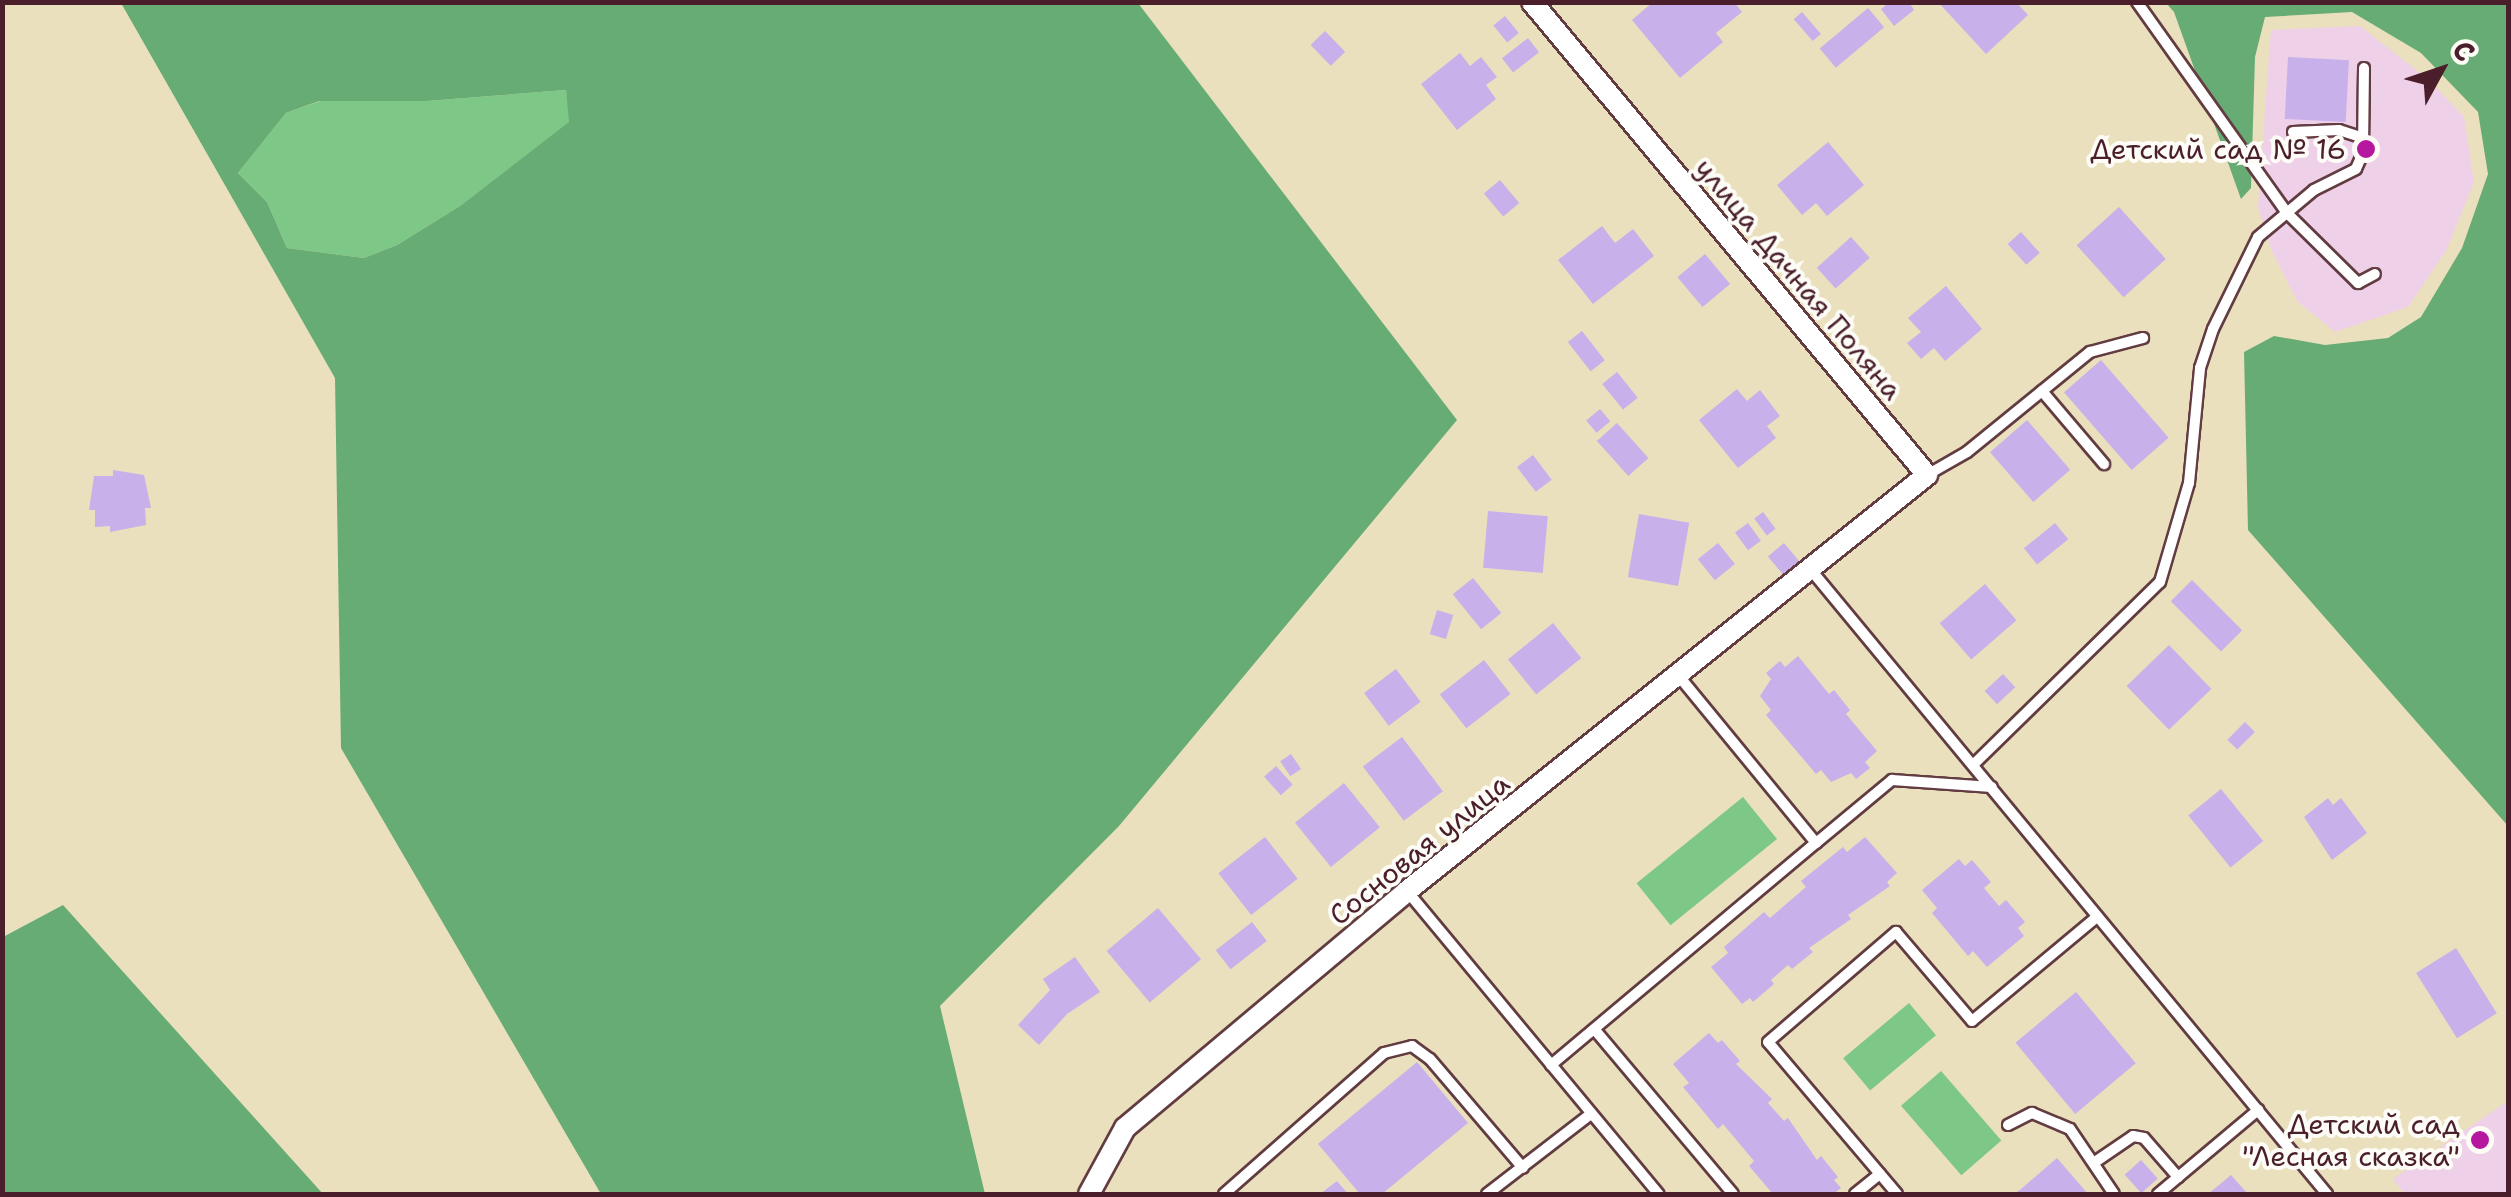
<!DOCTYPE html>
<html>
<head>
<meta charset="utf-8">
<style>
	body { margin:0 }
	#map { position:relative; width:2511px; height:1197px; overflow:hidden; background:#eae0bd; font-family:"Shantell Sans",sans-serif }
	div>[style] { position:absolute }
	.built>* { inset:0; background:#eed0e8 }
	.green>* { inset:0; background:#7dc887; transform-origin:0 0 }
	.forest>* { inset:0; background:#66ac74 }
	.building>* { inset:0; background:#c8b0ea; transform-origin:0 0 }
	.roads { filter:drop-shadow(2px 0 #623c41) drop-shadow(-2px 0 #623c41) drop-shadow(0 2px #623c41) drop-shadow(0 -2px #623c41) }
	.lane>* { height:10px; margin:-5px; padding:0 5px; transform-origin:5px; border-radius:5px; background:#fff }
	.street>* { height:20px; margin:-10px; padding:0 10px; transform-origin:10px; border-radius:10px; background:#fff }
	.dots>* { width:28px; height:28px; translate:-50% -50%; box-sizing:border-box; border:5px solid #fdfcf7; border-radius:50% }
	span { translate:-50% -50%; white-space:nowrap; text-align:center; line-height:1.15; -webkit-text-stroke:8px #fdfcf7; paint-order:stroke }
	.poi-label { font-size:28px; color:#4a1f2b }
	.right { translate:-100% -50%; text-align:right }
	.street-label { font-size:28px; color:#4a1f2b }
	.frame { position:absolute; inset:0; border:5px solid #4a1f2b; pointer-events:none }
	.north { position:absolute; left:2391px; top:20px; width:100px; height:100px; -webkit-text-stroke:8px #fdfcf7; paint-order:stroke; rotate:50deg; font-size:28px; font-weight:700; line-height:40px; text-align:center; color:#4a1f2b }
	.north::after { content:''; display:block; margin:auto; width:35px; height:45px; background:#4a1f2b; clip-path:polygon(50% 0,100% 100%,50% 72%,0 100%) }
</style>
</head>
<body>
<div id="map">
	<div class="built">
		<div style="clip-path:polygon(2360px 26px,2430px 81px,2464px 117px,2474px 182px,2446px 251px,2408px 307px,2335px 332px,2297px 301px,2271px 249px,2258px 207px,2271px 30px)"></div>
		<div style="clip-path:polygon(2508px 1101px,2508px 1194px,2405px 1194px,2393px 1179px)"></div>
	</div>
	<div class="green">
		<div style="clip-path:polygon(566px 90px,570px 122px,460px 206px,397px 245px,364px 258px,287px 248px,267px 202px,238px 173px,286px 113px,320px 101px,427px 101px)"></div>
		<div style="left:1743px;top:797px;width:54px;height:137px;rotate:51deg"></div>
		<div style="left:1909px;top:1003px;width:42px;height:86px;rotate:50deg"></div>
		<div style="left:1941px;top:1071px;width:92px;height:53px;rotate:49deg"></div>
	</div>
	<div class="forest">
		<div style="clip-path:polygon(evenodd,121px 3px,1138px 3px,1457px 420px,1119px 826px,940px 1006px,985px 1194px,601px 1194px,341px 748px,335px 378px,121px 3px,566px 90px,569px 122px,460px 206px,397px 245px,364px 258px,287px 248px,267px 202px,238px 173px,286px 113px,319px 101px,427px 101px,566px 90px)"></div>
		<div style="clip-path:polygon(2166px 3px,2508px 3px,2508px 826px,2248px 530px,2244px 352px,2274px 336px,2325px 345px,2388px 338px,2421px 317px,2462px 248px,2488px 174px,2478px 112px,2421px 53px,2352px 12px,2265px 17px,2255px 57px,2251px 188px,2241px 199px,2174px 12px)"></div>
		<div style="clip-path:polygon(63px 905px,323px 1194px,3px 1194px,3px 937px)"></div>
	</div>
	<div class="building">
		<div style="clip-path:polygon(1653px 2px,1734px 2px,1742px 12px,1716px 33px,1723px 42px,1680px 78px,1632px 20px)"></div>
		<div style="clip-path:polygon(1890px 2px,1909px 2px,1914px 10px,1894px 26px,1881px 9px)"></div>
		<div style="clip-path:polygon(1938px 2px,2016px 2px,2028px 15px,1986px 54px)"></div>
		<div style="left:1868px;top:8px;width:25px;height:63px;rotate:50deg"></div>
		<div style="left:1802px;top:12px;width:29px;height:11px;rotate:49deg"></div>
		<div style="left:1505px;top:16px;width:22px;height:15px;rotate:51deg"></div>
		<div style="left:1325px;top:31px;width:29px;height:20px;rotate:46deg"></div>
		<div style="left:1528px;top:38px;width:18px;height:33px;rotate:52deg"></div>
		<div style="clip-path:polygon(1460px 53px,1470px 66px,1481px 57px,1497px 77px,1486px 85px,1496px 99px,1457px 130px,1421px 84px)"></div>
		<div style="left:2288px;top:57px;width:61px;height:62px;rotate:3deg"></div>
		<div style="clip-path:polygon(1828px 142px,1864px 185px,1827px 216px,1816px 203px,1802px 215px,1777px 185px)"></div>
		<div style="left:1500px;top:180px;width:30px;height:21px;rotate:50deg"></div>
		<div style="left:2119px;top:207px;width:70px;height:57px;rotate:48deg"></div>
		<div style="clip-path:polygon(1602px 226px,1615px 243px,1633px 229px,1654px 256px,1593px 304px,1558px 260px)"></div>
		<div style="left:2021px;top:232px;width:28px;height:18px;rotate:48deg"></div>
		<div style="left:1851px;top:237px;width:28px;height:46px;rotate:48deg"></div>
		<div style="left:1705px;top:254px;width:39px;height:36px;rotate:50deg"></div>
		<div style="clip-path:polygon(1946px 286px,1982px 329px,1945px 361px,1934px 348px,1921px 359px,1907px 343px,1921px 332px,1908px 318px)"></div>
		<div style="left:1582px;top:331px;width:37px;height:18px;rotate:52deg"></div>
		<div style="left:2101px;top:360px;width:103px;height:49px;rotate:49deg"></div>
		<div style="left:1617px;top:372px;width:33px;height:19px;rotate:51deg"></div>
		<div style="clip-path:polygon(1737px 389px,1747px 401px,1760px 390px,1780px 416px,1767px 426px,1776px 438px,1738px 468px,1699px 420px)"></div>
		<div style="left:1600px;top:409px;width:16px;height:18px;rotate:50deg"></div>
		<div style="left:2027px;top:420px;width:66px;height:49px;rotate:49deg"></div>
		<div style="left:1617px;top:423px;width:47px;height:27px;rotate:48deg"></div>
		<div style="left:1533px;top:455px;width:31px;height:20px;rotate:53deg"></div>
		<div style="clip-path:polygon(113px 470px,144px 475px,151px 508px,145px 508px,146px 525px,110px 532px,110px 526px,95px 527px,95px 510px,89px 510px,94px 476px,113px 476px)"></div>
		<div style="left:1488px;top:511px;width:60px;height:57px;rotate:5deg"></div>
		<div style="left:1763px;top:512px;width:21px;height:11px;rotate:53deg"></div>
		<div style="left:1639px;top:514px;width:51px;height:64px;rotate:10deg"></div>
		<div style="left:1748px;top:523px;width:22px;height:16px;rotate:54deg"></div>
		<div style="left:2055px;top:523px;width:21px;height:40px;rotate:51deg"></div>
		<div style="left:1718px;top:543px;width:27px;height:26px;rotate:51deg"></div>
		<div style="left:1784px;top:543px;width:26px;height:21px;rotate:50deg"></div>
		<div style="left:1473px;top:578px;width:45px;height:26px;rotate:51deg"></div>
		<div style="left:2192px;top:580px;width:71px;height:30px;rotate:45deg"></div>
		<div style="left:1985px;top:584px;width:48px;height:60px;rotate:49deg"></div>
		<div style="left:1437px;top:610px;width:17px;height:25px;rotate:17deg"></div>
		<div style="left:1553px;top:623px;width:45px;height:58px;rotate:51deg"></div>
		<div style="left:2169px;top:645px;width:61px;height:59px;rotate:46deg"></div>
		<div style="clip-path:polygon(1798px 656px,1829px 694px,1834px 690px,1850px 710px,1846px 714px,1877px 751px,1865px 762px,1870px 768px,1856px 779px,1851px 773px,1831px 782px,1821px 770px,1816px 774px,1766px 715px,1771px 710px,1760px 696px,1771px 679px,1766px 673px,1780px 661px,1785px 667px)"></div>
		<div style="left:1484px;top:660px;width:43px;height:56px;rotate:52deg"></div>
		<div style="left:1396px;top:669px;width:41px;height:40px;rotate:53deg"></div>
		<div style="left:2003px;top:674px;width:18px;height:25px;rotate:47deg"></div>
		<div style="left:2245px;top:722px;width:14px;height:25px;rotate:45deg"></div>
		<div style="left:1402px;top:737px;width:68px;height:49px;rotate:53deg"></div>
		<div style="left:1291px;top:754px;width:18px;height:13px;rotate:56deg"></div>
		<div style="left:1276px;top:766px;width:25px;height:16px;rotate:48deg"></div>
		<div style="left:1344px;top:783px;width:57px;height:63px;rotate:51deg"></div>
		<div style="left:2221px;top:789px;width:67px;height:42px;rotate:51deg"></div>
		<div style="clip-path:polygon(2328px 798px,2333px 805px,2341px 798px,2367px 833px,2332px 860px,2304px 817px)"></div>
		<div style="left:1265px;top:837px;width:53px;height:59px;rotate:52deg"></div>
		<div style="clip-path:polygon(1865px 837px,1897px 873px,1887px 882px,1890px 886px,1848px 915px,1851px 919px,1809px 948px,1813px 952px,1792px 969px,1788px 965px,1771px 980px,1774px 984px,1753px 1002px,1750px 998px,1742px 1004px,1711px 967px,1728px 953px,1724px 947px,1764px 912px,1770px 918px,1806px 887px,1801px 881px,1843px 847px,1847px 852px)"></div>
		<div style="clip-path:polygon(1959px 859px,1965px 866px,1972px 860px,1991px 882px,1984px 888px,1999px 906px,2006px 900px,2025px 922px,2018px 928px,2024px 936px,1987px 967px,1973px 951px,1968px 956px,1932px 913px,1937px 908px,1922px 890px)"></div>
		<div style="left:1158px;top:908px;width:67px;height:67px;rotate:50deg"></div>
		<div style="left:1252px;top:922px;width:24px;height:46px;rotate:52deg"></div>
		<div style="left:2456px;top:948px;width:77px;height:47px;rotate:58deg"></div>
		<div style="clip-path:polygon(1075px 957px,1100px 992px,1067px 1014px,1039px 1045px,1018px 1025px,1050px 990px,1043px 979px)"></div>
		<div style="left:2076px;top:992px;width:93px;height:79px;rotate:50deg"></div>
		<div style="clip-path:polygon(1709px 1033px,1718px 1043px,1722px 1040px,1740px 1061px,1736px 1064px,1772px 1099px,1768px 1103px,1784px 1121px,1788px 1118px,1817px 1160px,1821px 1156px,1838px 1177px,1834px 1180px,1841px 1188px,1833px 1194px,1773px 1194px,1749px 1166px,1754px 1161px,1723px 1124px,1718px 1129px,1683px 1087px,1689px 1083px,1673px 1064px)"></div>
		<div style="clip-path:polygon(1417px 1062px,1468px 1123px,1382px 1194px,1360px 1194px,1318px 1144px)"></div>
		<div style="clip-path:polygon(2057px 1158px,2088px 1194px,2014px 1194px,2021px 1189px)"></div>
		<div style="left:2141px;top:1160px;width:25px;height:22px;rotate:48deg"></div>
		<div style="clip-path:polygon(2231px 1175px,2248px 1194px,2208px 1194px)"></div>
		<div style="clip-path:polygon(1337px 1181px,1348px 1194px,1320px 1194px)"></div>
	</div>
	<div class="roads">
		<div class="lane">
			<div style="left:2364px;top:68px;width:85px;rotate:90.7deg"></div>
			<div style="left:2363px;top:153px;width:17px;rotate:114deg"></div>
			<div style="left:2356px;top:169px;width:47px;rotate:153.4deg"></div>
			<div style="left:2314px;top:190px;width:35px;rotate:140deg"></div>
			<div style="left:2287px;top:213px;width:100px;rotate:44.6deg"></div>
			<div style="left:2358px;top:283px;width:19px;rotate:-28deg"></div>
			<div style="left:2293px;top:132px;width:46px;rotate:-2.5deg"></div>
			<div style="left:2339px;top:130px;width:25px;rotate:18deg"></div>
			<div style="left:2042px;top:391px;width:96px;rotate:49.7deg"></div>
			<div style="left:1927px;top:475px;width:46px;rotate:-29.9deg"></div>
			<div style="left:1967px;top:452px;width:159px;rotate:-39.1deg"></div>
			<div style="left:2090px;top:352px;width:55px;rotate:-14.8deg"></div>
			<div style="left:1811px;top:570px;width:810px;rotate:50.41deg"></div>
			<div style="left:1974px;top:764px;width:260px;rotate:-44.4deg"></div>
			<div style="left:2160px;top:582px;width:103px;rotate:-73.7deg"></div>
			<div style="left:2189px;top:483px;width:116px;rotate:-84.5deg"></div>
			<div style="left:2200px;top:368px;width:41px;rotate:-71.6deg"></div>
			<div style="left:2213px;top:329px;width:102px;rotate:-63.9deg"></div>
			<div style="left:2258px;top:237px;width:38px;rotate:-40deg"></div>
			<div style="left:2287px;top:213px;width:259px;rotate:-125.4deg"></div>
			<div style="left:1816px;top:843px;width:99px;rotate:-39.7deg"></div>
			<div style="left:1892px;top:780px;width:100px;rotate:4deg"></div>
			<div style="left:1407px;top:891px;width:394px;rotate:50.3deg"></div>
			<div style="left:1595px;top:1030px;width:214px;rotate:49.9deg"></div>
			<div style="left:1551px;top:1065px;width:346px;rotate:-40deg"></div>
			<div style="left:1816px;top:843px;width:216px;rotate:-129.4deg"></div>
			<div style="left:2008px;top:1125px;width:27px;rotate:-27deg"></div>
			<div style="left:2032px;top:1113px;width:41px;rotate:22.8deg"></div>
			<div style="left:2070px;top:1129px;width:78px;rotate:55.9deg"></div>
			<div style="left:2095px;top:1162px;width:46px;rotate:-34.4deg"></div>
			<div style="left:2133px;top:1136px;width:11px;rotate:10deg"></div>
			<div style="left:2144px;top:1138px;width:52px;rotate:48.9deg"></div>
			<div style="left:1224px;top:1194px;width:213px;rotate:-41.4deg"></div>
			<div style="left:1384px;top:1053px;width:29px;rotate:-14deg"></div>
			<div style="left:1412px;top:1046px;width:22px;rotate:36deg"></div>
			<div style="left:1430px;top:1059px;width:143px;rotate:49.5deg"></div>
			<div style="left:1487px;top:1194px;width:131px;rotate:-37.6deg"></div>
			<div style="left:1855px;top:1194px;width:32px;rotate:-39deg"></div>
			<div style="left:1897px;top:1194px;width:199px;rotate:-130.3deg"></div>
			<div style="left:1768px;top:1042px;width:169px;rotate:-40.7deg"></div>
			<div style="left:1896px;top:932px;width:117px;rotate:49.5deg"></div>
			<div style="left:1972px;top:1021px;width:163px;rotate:-39.8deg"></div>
			<div style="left:2158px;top:1194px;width:131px;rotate:-40deg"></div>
		</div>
		<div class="street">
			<div style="left:1089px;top:1194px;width:75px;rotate:-61.4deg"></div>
			<div style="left:1125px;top:1128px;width:368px;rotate:-40deg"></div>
			<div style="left:1407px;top:891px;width:666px;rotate:-38.66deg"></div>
			<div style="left:1927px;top:475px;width:616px;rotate:-129.87deg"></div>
		</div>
	</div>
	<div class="dots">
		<div style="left:2366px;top:149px;background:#b5179e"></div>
		<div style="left:2480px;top:1140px;background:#b5179e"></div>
	</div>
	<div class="poi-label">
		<span class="right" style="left:2346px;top:149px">Детский сад № 16</span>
		<span class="right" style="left:2460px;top:1140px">Детский сад<br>"Лесная сказка"</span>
	</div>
	<div class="street-label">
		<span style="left:1799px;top:279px;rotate:50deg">улица Дачная Поляна</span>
		<span style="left:1419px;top:849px;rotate:-39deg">Сосновая улица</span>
	</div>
	<div class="frame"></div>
	<div class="north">С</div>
</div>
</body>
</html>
